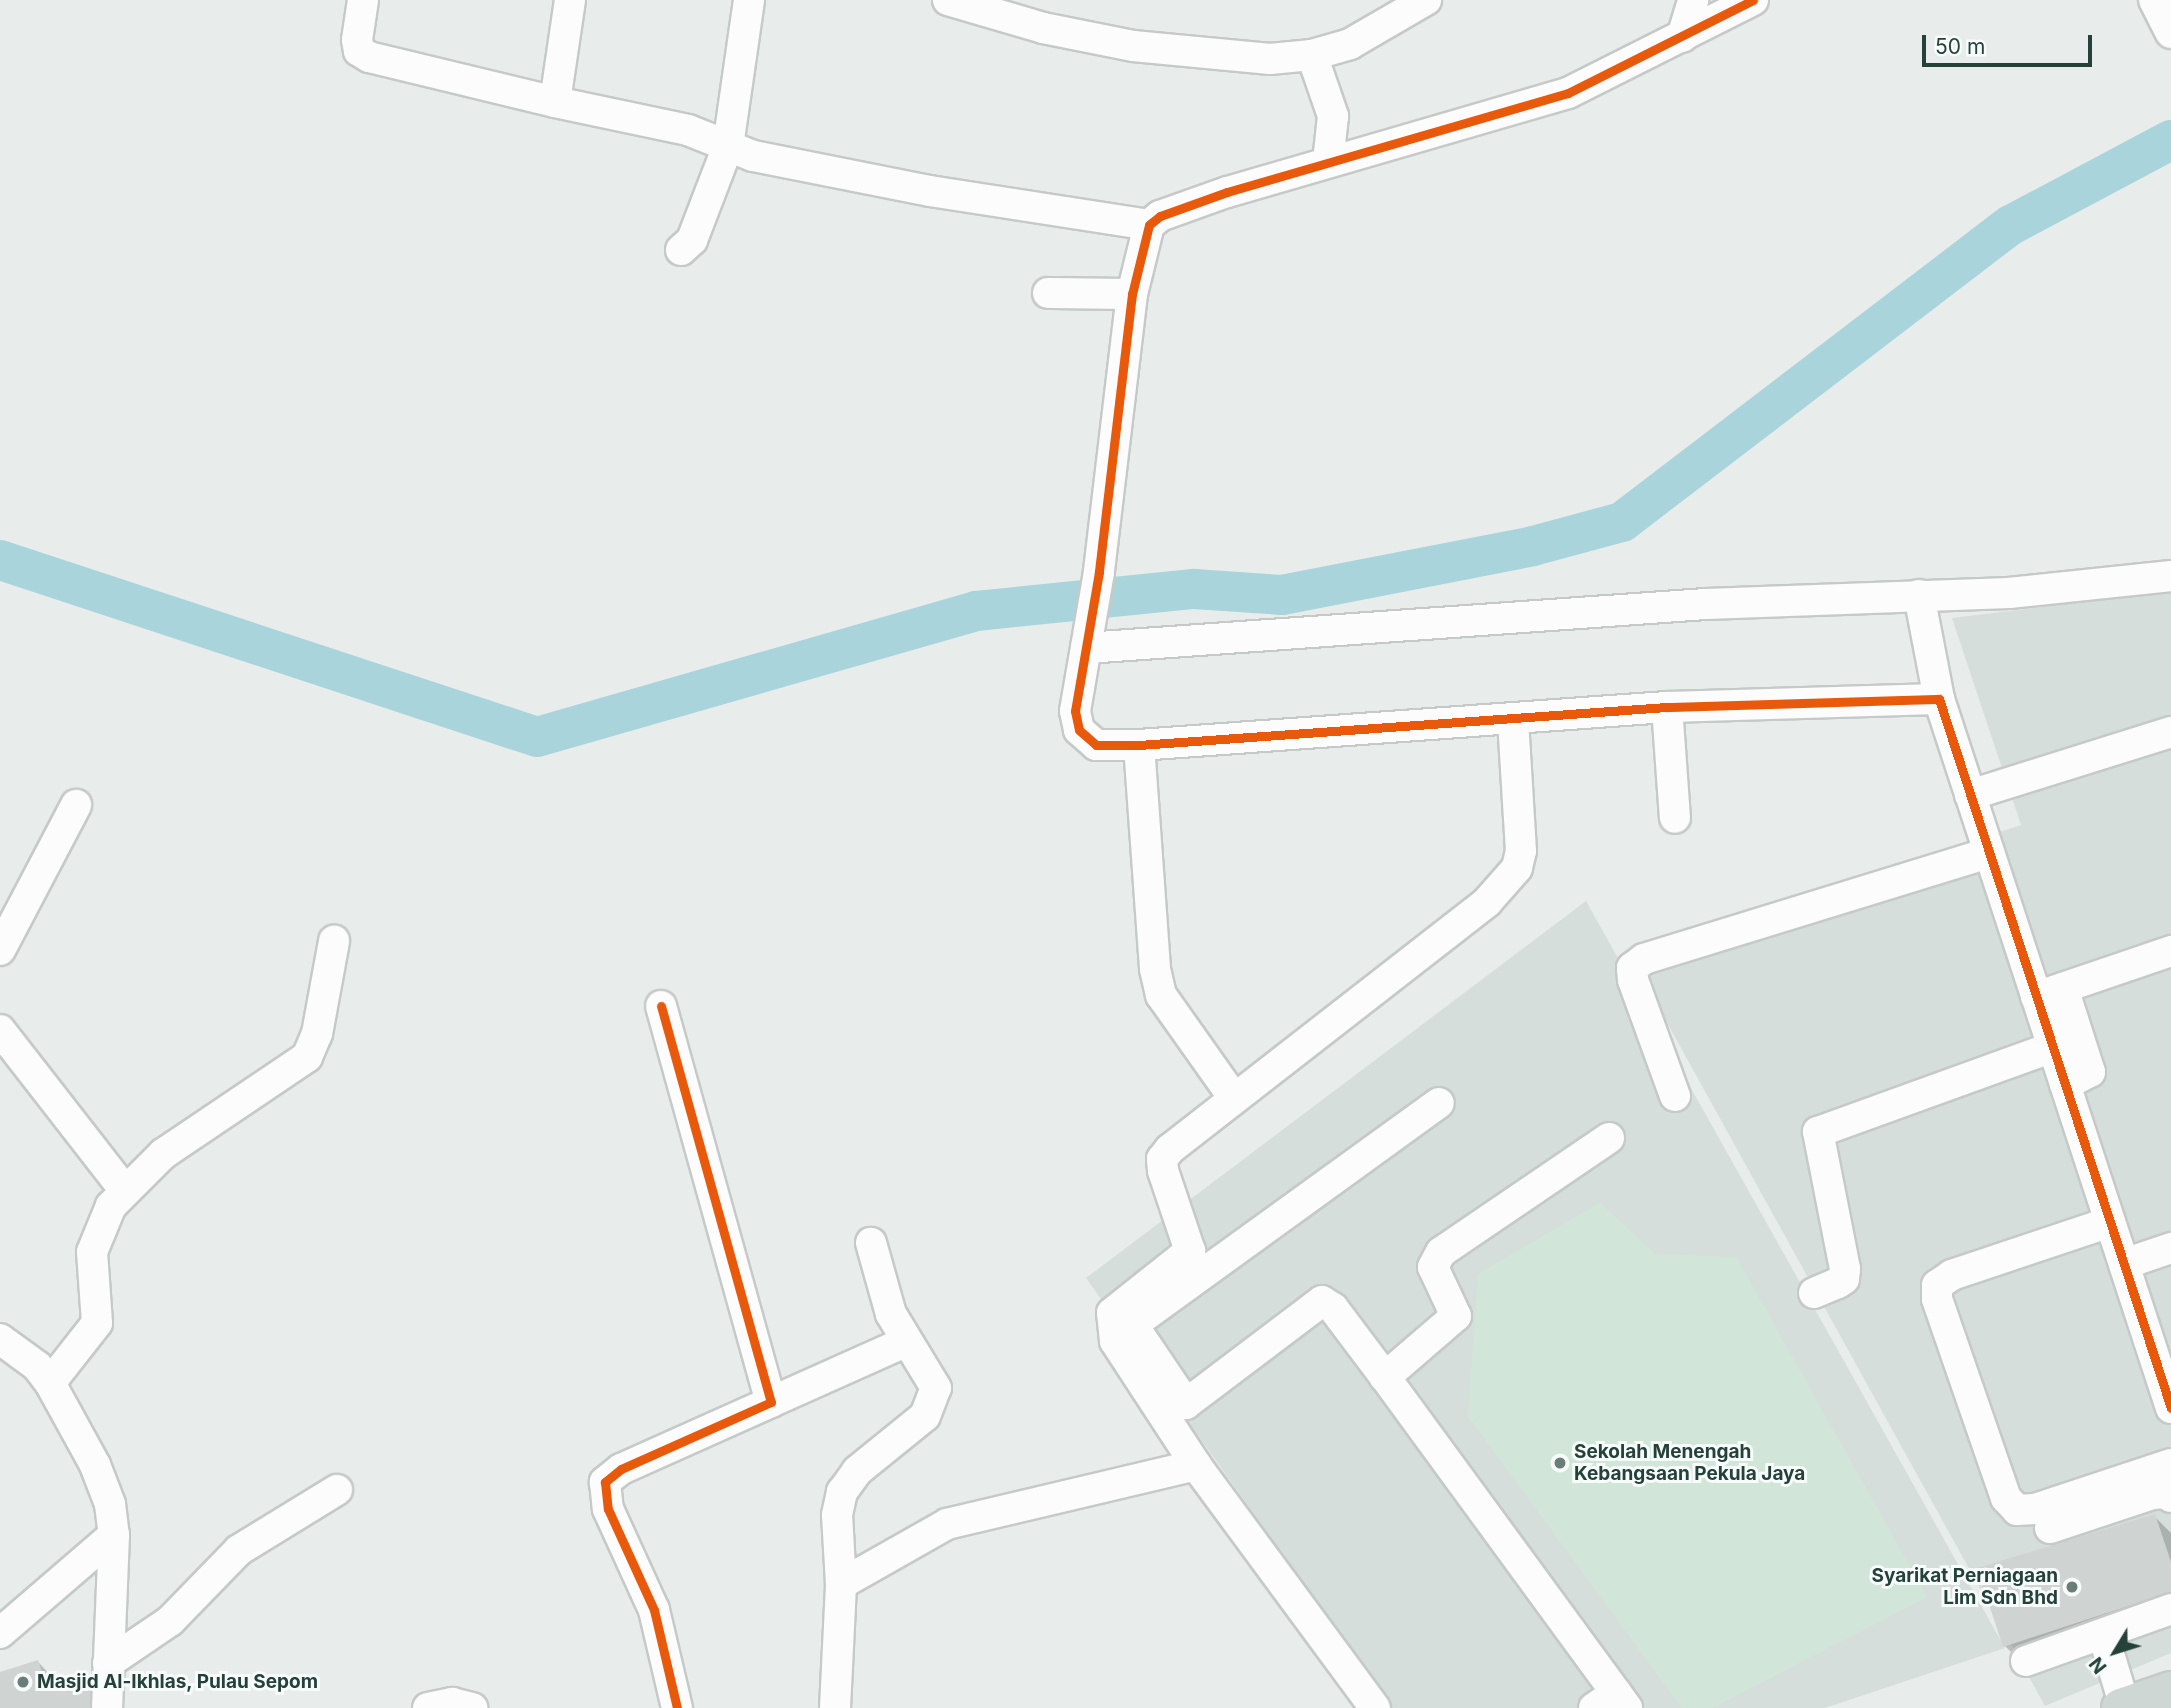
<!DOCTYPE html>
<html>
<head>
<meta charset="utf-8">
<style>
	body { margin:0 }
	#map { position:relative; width:2171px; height:1708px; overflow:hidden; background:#e8edeb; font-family:Inter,sans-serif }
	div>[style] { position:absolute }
	.built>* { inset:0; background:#d6dedb }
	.green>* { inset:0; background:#d1e6d8 }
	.shadow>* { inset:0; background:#0003 }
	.river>* { height:40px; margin:-20px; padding:0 20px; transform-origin:20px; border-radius:20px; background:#a9d4db }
	.building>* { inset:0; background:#cfd4d2 }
	.roads { filter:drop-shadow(2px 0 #c5cac8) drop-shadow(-2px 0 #c5cac8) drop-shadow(0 2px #c5cac8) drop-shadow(0 -2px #c5cac8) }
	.minor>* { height:30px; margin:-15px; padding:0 15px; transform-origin:15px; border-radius:15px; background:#fcfcfc }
	.major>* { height:38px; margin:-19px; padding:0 19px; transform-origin:19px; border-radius:19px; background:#cfd7d5 }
	.cycleway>* { height:9px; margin:-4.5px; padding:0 4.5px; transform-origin:4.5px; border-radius:4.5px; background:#e8590c }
	.dots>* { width:19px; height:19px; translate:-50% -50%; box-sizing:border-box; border:4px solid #f7fbf9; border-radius:50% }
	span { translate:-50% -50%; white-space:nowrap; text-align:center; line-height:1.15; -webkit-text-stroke:6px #f7fbf9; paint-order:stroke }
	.poi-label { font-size:19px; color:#24423a; font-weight:700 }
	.left { translate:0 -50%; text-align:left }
	.right { translate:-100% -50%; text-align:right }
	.north { position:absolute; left:2080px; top:1617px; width:70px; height:70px; -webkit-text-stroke:5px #f7fbf9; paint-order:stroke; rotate:232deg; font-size:19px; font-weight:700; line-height:28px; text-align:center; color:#24423a }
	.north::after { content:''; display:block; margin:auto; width:24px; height:32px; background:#24423a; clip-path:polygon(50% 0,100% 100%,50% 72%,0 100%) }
	.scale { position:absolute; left:1922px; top:35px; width:170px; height:32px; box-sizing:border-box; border:4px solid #24423a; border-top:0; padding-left:9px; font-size:21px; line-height:24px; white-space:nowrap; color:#24423a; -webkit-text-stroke:5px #f7fbf9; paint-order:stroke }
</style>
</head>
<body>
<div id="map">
	<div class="built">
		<div style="clip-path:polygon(2171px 591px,2171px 1653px,2045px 1706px,1629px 954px,2021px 825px,1952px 618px)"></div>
		<div style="clip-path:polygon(1586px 901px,2005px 1648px,1825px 1708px,1392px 1708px,1086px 1278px)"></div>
	</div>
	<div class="green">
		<div style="clip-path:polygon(1600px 1203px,1655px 1254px,1736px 1257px,1927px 1597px,1712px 1708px,1682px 1708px,1468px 1416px,1478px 1274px)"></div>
	</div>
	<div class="shadow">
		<div style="clip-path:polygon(2154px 1516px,2171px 1533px,2171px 1617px,2024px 1665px,2005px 1646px)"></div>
		<div style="clip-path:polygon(38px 1662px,58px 1683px,64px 1681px,71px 1688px,90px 1681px,109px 1701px,109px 1708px,0 1708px,0 1674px)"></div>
	</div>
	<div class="river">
		<div style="left:0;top:560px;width:565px;rotate:18.24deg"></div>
		<div style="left:537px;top:737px;width:457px;rotate:-16deg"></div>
		<div style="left:976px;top:611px;width:219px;rotate:-5.8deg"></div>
		<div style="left:1194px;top:589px;width:88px;rotate:3.9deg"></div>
		<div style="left:1282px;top:595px;width:256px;rotate:-11deg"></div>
		<div style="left:1533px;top:546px;width:92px;rotate:-15.1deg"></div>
		<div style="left:1622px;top:522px;width:489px;rotate:-37.4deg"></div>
		<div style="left:2011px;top:225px;width:181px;rotate:-28deg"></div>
	</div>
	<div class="building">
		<div style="clip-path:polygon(2155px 1514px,2171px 1562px,2171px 1592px,2003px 1647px,1977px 1568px)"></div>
		<div style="clip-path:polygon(38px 1660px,46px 1685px,64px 1679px,67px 1687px,91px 1679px,90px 1708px,0 1708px,0 1672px)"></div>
	</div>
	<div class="roads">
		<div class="minor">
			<div style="left:363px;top:0;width:40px;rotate:98.5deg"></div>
			<div style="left:357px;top:40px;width:11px;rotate:80deg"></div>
			<div style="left:359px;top:51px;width:12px;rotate:31deg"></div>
			<div style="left:369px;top:57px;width:191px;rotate:13.6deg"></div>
			<div style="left:570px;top:0;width:103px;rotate:98.4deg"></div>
			<div style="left:555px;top:102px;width:136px;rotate:11.9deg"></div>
			<div style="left:688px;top:130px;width:70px;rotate:21.8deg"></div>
			<div style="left:753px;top:156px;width:180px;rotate:11.2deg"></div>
			<div style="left:930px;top:191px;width:222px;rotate:8.8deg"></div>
			<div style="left:948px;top:0;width:99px;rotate:16.4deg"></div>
			<div style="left:1043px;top:28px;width:92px;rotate:11.3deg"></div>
			<div style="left:1133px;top:46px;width:138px;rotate:5.4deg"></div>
			<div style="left:1270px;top:59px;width:42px;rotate:-5.4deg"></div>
			<div style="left:1312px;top:55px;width:40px;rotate:-16deg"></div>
			<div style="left:1350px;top:44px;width:88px;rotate:-30.1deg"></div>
			<div style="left:1753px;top:0;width:207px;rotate:153.3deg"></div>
			<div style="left:1568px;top:93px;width:355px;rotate:163.8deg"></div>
			<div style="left:1227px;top:192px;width:71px;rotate:160.3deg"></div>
			<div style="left:1160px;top:216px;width:14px;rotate:141deg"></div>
			<div style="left:1149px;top:225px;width:71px;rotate:103.8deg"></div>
			<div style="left:1132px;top:294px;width:280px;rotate:96.8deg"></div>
			<div style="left:1099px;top:572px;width:141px;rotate:99.8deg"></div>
			<div style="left:1075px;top:711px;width:19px;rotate:78deg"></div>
			<div style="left:1079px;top:730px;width:23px;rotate:41deg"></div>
			<div style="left:1096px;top:745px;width:43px"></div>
			<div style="left:1139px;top:745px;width:529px;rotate:-4.12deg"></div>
			<div style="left:1667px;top:707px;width:272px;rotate:-1.7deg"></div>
			<div style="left:2154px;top:0;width:37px;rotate:63deg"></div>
			<div style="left:1682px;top:37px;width:39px;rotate:-73deg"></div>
			<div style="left:1312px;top:55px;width:65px;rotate:71deg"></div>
			<div style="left:1333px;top:116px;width:46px;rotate:96.2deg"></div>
			<div style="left:681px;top:250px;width:15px;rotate:-42deg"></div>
			<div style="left:692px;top:240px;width:101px;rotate:-69deg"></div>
			<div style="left:728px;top:146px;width:148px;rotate:-81.8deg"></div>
			<div style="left:1048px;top:293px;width:84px;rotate:0.7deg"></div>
			<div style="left:1919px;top:595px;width:106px;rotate:79.1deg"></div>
			<div style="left:1939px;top:699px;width:746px;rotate:71.88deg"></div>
			<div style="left:1086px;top:648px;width:622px;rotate:-4.06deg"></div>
			<div style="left:1706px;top:604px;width:303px;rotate:-2.1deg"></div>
			<div style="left:2009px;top:593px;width:163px;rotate:-6deg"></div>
			<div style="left:1667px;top:707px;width:111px;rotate:85.9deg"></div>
			<div style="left:1139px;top:745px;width:225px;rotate:85.9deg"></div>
			<div style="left:1155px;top:969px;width:27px;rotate:77deg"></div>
			<div style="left:1161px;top:995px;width:126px;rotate:54.7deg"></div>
			<div style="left:1970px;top:795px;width:211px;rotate:-17.4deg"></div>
			<div style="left:0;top:950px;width:164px;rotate:-62.3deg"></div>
			<div style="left:2063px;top:988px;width:88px;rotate:72.2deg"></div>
			<div style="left:2090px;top:1072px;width:28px;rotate:153deg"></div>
			<div style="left:2036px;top:997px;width:143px;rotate:-18.8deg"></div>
			<div style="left:661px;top:1006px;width:411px;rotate:74.5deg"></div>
			<div style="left:771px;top:1402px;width:164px;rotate:155.9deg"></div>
			<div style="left:621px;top:1469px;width:21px;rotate:141deg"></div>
			<div style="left:605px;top:1482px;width:27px;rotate:84deg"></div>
			<div style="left:608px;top:1509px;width:111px;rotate:65.5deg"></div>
			<div style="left:654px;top:1610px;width:101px;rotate:76.8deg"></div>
			<div style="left:0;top:1030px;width:202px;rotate:52.1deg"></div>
			<div style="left:1675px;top:1096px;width:123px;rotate:-109.9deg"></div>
			<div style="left:1633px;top:980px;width:12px;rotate:-95deg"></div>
			<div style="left:1632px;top:968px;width:15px;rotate:-37deg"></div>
			<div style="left:1644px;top:959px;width:361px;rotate:-17.1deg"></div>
			<div style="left:1609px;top:1138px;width:203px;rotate:145.8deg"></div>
			<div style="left:1441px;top:1252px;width:17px;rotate:118deg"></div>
			<div style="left:1433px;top:1267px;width:54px;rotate:64.9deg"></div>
			<div style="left:1456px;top:1316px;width:94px;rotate:139.3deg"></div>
			<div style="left:1385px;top:1377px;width:410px;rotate:53.8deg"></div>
			<div style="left:2110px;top:1222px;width:167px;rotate:161.5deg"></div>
			<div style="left:1952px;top:1275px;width:18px;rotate:146deg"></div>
			<div style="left:1937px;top:1285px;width:14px;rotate:90deg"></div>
			<div style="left:1937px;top:1299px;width:211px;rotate:70.9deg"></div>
			<div style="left:2006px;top:1498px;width:16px;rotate:47deg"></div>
			<div style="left:2017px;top:1510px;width:18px;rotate:-3deg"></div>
			<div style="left:2035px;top:1509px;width:143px;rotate:-18.3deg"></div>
			<div style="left:2124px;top:1264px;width:50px;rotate:-18.8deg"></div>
			<div style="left:1814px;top:1293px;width:26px;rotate:-23deg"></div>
			<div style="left:1838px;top:1283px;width:7px;rotate:-34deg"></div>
			<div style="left:1844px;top:1279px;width:10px;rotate:-84deg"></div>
			<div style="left:1845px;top:1269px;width:140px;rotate:-101.1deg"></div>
			<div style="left:1818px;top:1132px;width:250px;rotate:-19.9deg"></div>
			<div style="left:0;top:1339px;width:46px;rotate:36.1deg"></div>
			<div style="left:37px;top:1366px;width:21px;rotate:53deg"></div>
			<div style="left:50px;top:1383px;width:94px;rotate:61.2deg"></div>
			<div style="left:95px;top:1465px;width:42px;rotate:69deg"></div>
			<div style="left:110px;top:1504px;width:31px;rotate:83deg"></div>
			<div style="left:114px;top:1535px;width:173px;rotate:92.3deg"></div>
			<div style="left:1385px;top:1377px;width:86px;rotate:-127deg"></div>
			<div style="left:1333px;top:1308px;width:13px;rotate:-148deg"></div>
			<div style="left:1322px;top:1301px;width:171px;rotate:142.9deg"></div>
			<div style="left:1186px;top:1404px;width:89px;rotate:-124deg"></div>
			<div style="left:1136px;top:1330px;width:10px;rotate:-73deg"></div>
			<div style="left:1139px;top:1320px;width:370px;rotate:-35.9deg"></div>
			<div style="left:50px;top:1383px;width:76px;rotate:-51.9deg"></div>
			<div style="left:97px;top:1323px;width:71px;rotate:-94deg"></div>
			<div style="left:92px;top:1252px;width:50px;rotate:-67.6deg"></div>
			<div style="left:111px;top:1206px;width:74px;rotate:-45deg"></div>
			<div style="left:163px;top:1154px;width:174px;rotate:-34deg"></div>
			<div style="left:307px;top:1057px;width:25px;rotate:-67deg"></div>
			<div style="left:317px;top:1034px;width:95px;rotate:-79.6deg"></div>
			<div style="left:771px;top:1402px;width:147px;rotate:-24.1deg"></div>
			<div style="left:2050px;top:1528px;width:108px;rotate:-18.3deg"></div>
			<div style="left:2153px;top:1494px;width:13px;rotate:-4deg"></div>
			<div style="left:2166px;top:1493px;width:6px;rotate:39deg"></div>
			<div style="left:841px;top:1584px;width:122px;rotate:-29.5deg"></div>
			<div style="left:947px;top:1524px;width:256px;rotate:-13.3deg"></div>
			<div style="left:0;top:1633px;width:150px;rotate:-40.7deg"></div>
			<div style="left:2103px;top:1634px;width:76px;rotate:73.2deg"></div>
			<div style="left:2026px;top:1661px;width:154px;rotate:-19.7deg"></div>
			<div style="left:108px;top:1663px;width:75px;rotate:-34.1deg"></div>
			<div style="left:170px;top:1621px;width:99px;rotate:-45.8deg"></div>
			<div style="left:239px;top:1550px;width:115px;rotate:-31.5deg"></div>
			<div style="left:428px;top:1708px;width:25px;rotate:-12deg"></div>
			<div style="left:452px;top:1703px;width:21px;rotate:14deg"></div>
			<div style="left:835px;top:1708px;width:124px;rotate:-87.2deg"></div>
			<div style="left:841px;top:1584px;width:69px;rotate:-93.3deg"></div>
			<div style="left:837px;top:1515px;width:24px;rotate:-78deg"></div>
			<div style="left:842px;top:1492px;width:26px;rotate:-54deg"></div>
			<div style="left:857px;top:1471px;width:87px;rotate:-39deg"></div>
			<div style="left:925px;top:1416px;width:30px;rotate:-69deg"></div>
			<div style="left:936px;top:1388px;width:87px;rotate:-121.3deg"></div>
			<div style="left:891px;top:1314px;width:74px;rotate:-105.7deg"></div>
			<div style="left:1375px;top:1708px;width:302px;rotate:-126.4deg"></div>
			<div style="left:1196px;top:1465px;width:148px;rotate:-123.2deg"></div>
			<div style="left:1115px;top:1341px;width:28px;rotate:-96deg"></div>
			<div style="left:1112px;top:1313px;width:100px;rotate:-38.5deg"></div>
			<div style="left:1190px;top:1251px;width:84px;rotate:-108.6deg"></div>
			<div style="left:1163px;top:1171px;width:12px;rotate:-95deg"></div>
			<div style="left:1162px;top:1159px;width:13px;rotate:-51deg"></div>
			<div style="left:1170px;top:1149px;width:402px;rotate:-37.9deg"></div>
			<div style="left:1487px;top:902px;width:45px;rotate:-48.6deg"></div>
			<div style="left:1517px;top:868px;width:17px;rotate:-77deg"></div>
			<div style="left:1521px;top:851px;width:132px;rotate:-93.5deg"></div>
			<div style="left:1594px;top:1708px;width:27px;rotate:-34deg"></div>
		</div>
		<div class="major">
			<div style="left:2121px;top:1708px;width:53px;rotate:-18.8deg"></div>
		</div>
	</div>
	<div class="cycleway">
		<div style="left:1753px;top:0;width:207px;rotate:153.3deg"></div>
		<div style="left:1568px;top:93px;width:355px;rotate:163.8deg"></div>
		<div style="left:1227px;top:192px;width:71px;rotate:160.3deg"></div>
		<div style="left:1160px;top:216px;width:14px;rotate:141deg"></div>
		<div style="left:1149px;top:225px;width:71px;rotate:103.8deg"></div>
		<div style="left:1132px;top:294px;width:280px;rotate:96.8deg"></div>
		<div style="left:1099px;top:572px;width:141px;rotate:99.8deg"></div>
		<div style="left:1075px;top:711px;width:19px;rotate:78deg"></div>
		<div style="left:1079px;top:730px;width:23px;rotate:41deg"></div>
		<div style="left:1096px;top:745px;width:43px"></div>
		<div style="left:1139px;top:745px;width:529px;rotate:-4.12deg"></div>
		<div style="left:1667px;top:707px;width:272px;rotate:-1.7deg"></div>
		<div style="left:1939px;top:699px;width:746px;rotate:71.88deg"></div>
		<div style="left:661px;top:1006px;width:411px;rotate:74.5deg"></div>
		<div style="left:771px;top:1402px;width:164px;rotate:155.9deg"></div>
		<div style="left:621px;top:1469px;width:21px;rotate:141deg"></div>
		<div style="left:605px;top:1482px;width:27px;rotate:84deg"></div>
		<div style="left:608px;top:1509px;width:111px;rotate:65.5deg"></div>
		<div style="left:654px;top:1610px;width:101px;rotate:76.8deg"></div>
	</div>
	<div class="dots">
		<div style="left:1560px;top:1463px;background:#697e78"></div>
		<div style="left:2072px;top:1587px;background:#697e78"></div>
		<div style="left:23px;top:1682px;background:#697e78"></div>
	</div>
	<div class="poi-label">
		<span class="left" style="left:1574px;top:1463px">Sekolah Menengah<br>Kebangsaan Pekula Jaya</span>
		<span class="right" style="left:2058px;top:1587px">Syarikat Perniagaan<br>Lim Sdn Bhd</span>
		<span class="left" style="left:37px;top:1682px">Masjid Al-Ikhlas, Pulau Sepom</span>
	</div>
	<div class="north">N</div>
	<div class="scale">50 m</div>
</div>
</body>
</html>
